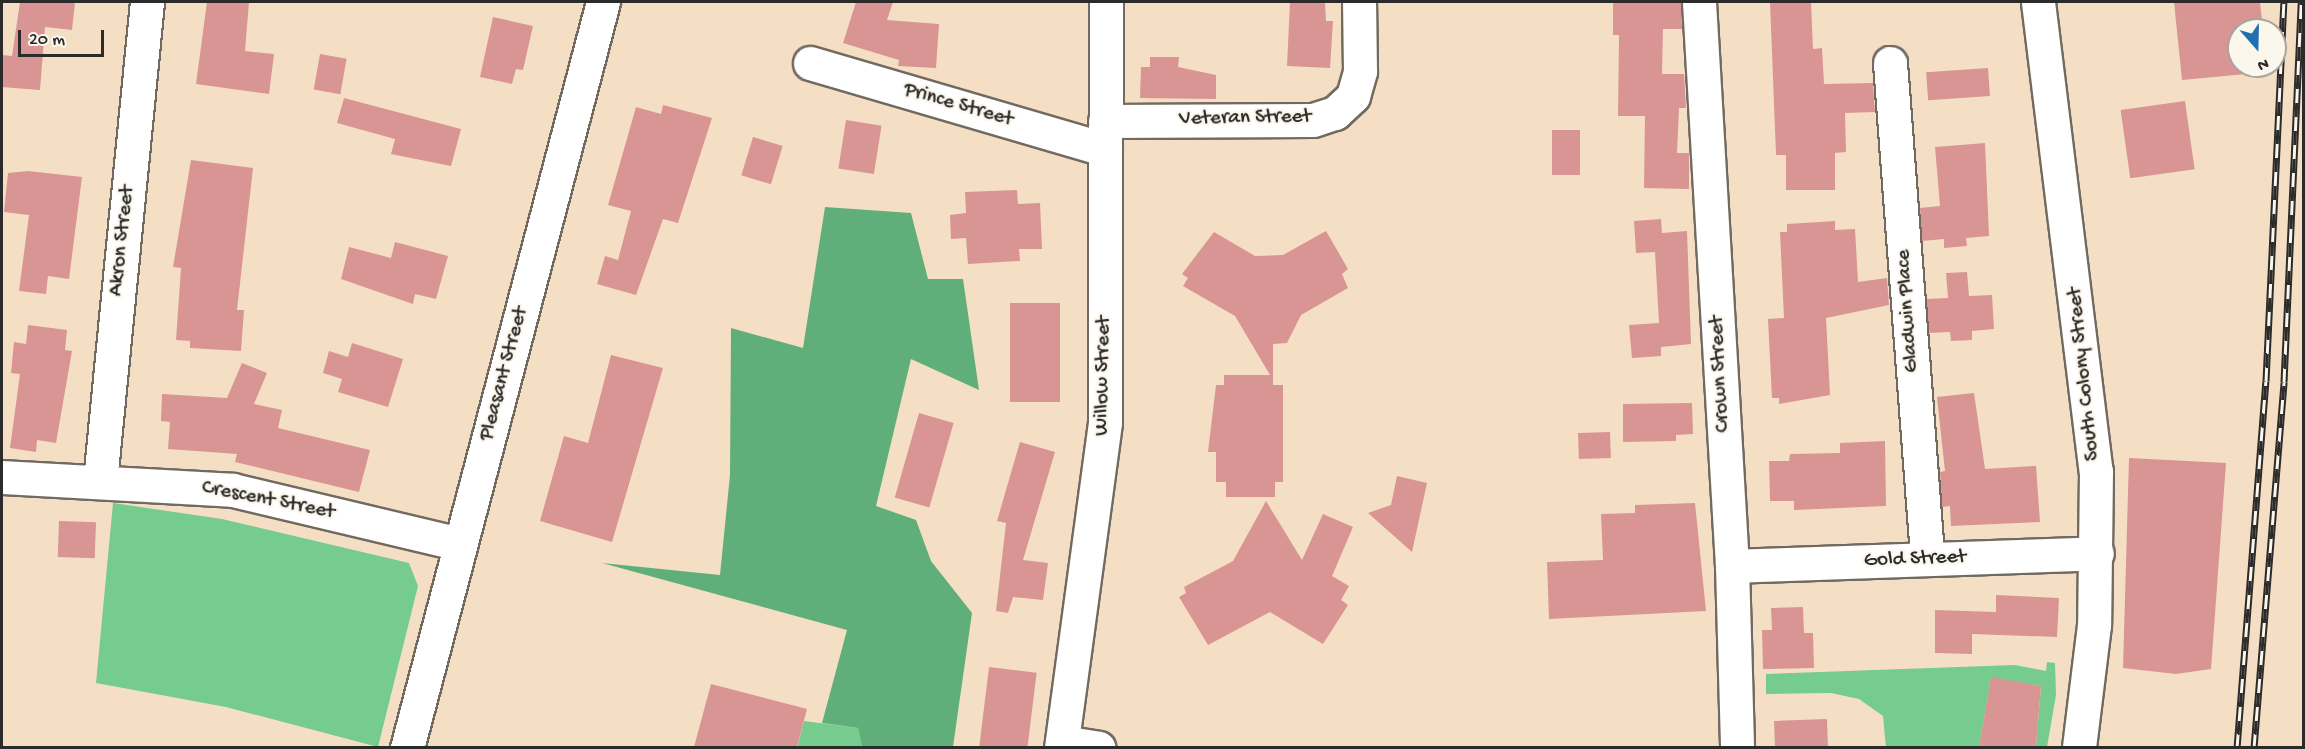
<!DOCTYPE html>
<html>
<head>
<meta charset="utf-8">
<style>
	body { margin:0 }
	#map { position:relative; width:2305px; height:749px; overflow:hidden; background:#f5dfc4; font-family:"Gochi Hand",sans-serif }
	div>[style] { position:absolute }
	.green>* { inset:0; background:#76cb8f }
	.forest>* { inset:0; background:#60af7a }
	.building>* { inset:0; background:#d89594; transform-origin:0 0 }
	.roads { filter:drop-shadow(2px 0 #726a61) drop-shadow(-2px 0 #726a61) drop-shadow(0 2px #726a61) drop-shadow(0 -2px #726a61) }
	.minor>* { height:33px; margin:-16.5px; padding:0 16.5px; transform-origin:16.5px; border-radius:16.5px; background:#fff }
	.rail>* { height:7px; margin-top:-3.5px; transform-origin:0; background:repeating-linear-gradient(90deg,#fbf7ec 0 14px,#2b2b2b 0 28px); box-sizing:border-box; border-block:2px solid #2b2b2b }
	span { translate:-50% -50%; white-space:nowrap; text-align:center; line-height:1.15; -webkit-text-stroke:4.5px #fbf7ec; paint-order:stroke }
	.street-label { font-size:21px; color:#2b2b2b }
	.frame { position:absolute; inset:0; border:3px solid #2b2b2b; pointer-events:none }
	.north { position:absolute; left:2227px; top:18px; width:60px; height:60px; box-sizing:border-box; background:#fbf7ec; border:2px solid #a8a59f; border-radius:50%; rotate:160deg; font-size:16px; font-weight:700; line-height:24px; text-align:center; color:#2b2b2b }
	.north::after { content:''; display:block; margin:auto; width:21px; height:27px; background:#1f6fb2; clip-path:polygon(50% 0,100% 100%,50% 72%,0 100%) }
	.scale { position:absolute; left:18px; top:30px; width:86px; height:27px; box-sizing:border-box; border:3px solid #2b2b2b; border-top:0; padding-left:8px; font-size:18px; line-height:21px; white-space:nowrap; color:#2b2b2b; -webkit-text-stroke:4px #fbf7ec; paint-order:stroke }
</style>
</head>
<body>
<div id="map">
	<div class="green">
		<div style="clip-path:polygon(113px 503px,222px 519px,409px 563px,418px 586px,378px 747px,226px 707px,96px 683px)"></div>
		<div style="clip-path:polygon(2047px 662px,2055px 663px,2056px 695px,2047px 747px,2036px 747px,2041px 686px,1991px 678px,1979px 747px,1886px 748px,1883px 716px,1859px 699px,1831px 693px,1766px 694px,1766px 674px,2015px 665px,2046px 671px)"></div>
		<div style="clip-path:polygon(804px 721px,858px 728px,862px 747px,797px 748px)"></div>
	</div>
	<div class="forest">
		<div style="clip-path:polygon(825px 207px,911px 213px,928px 279px,963px 279px,979px 390px,911px 359px,876px 506px,916px 520px,931px 561px,972px 613px,953px 747px,862px 747px,858px 728px,822px 723px,847px 630px,602px 563px,720px 575px,730px 475px,731px 328px,803px 348px)"></div>
	</div>
	<div class="building">
		<div style="clip-path:polygon(20px 2px,75px 2px,72px 30px,45px 27px,40px 90px,2px 87px,2px 55px,12px 56px)"></div>
		<div style="clip-path:polygon(207px 2px,249px 2px,245px 51px,274px 54px,269px 94px,196px 84px)"></div>
		<div style="clip-path:polygon(856px 2px,893px 2px,887px 20px,939px 24px,936px 68px,898px 66px,899px 60px,843px 43px)"></div>
		<div style="clip-path:polygon(1290px 2px,1325px 2px,1326px 21px,1333px 21px,1330px 68px,1287px 66px)"></div>
		<div style="clip-path:polygon(1613px 2px,1681px 2px,1682px 29px,1663px 29px,1662px 74px,1684px 74px,1686px 108px,1679px 108px,1677px 153px,1689px 153px,1689px 189px,1644px 188px,1645px 116px,1618px 116px,1619px 35px,1613px 35px)"></div>
		<div style="clip-path:polygon(1770px 2px,1811px 2px,1813px 49px,1822px 48px,1824px 84px,1873px 83px,1875px 112px,1845px 113px,1846px 152px,1835px 153px,1835px 190px,1786px 190px,1786px 155px,1776px 155px)"></div>
		<div style="clip-path:polygon(2174px 2px,2260px 2px,2263px 30px,2239px 30px,2239px 66px,2266px 66px,2267px 72px,2182px 80px)"></div>
		<div style="clip-path:polygon(493px 17px,533px 26px,523px 70px,516px 69px,512px 84px,480px 77px)"></div>
		<div style="left:320px;top:54px;width:27px;height:36px;rotate:10deg"></div>
		<div style="clip-path:polygon(1150px 57px,1179px 57px,1178px 67px,1216px 75px,1216px 99px,1140px 98px,1141px 67px,1150px 67px)"></div>
		<div style="left:1988px;top:68px;width:28px;height:62px;rotate:86deg"></div>
		<div style="clip-path:polygon(344px 98px,461px 129px,451px 166px,391px 154px,395px 139px,337px 123px)"></div>
		<div style="left:2185px;top:101px;width:69px;height:65px;rotate:82deg"></div>
		<div style="clip-path:polygon(663px 105px,712px 118px,678px 223px,663px 219px,636px 295px,597px 284px,605px 256px,618px 260px,631px 211px,608px 205px,636px 107px,661px 114px)"></div>
		<div style="left:846px;top:120px;width:36px;height:49px;rotate:9deg"></div>
		<div style="left:1552px;top:130px;width:28px;height:45px"></div>
		<div style="left:753px;top:137px;width:31px;height:40px;rotate:17deg"></div>
		<div style="clip-path:polygon(1985px 143px,1989px 236px,1966px 238px,1967px 246px,1944px 248px,1944px 239px,1922px 241px,1920px 208px,1940px 206px,1935px 147px)"></div>
		<div style="clip-path:polygon(191px 160px,253px 168px,237px 310px,244px 310px,241px 351px,190px 348px,190px 341px,176px 340px,181px 268px,173px 267px)"></div>
		<div style="clip-path:polygon(28px 171px,82px 177px,69px 279px,48px 276px,46px 294px,19px 291px,29px 215px,4px 212px,8px 173px)"></div>
		<div style="clip-path:polygon(1017px 190px,1018px 204px,1040px 203px,1042px 249px,1019px 249px,1020px 261px,968px 264px,966px 238px,951px 239px,950px 215px,966px 213px,965px 192px)"></div>
		<div style="clip-path:polygon(1661px 219px,1662px 233px,1687px 231px,1691px 344px,1661px 347px,1661px 356px,1632px 358px,1629px 325px,1659px 323px,1655px 252px,1636px 253px,1634px 221px)"></div>
		<div style="clip-path:polygon(1835px 221px,1835px 230px,1855px 229px,1858px 282px,1887px 278px,1889px 305px,1826px 318px,1830px 395px,1779px 404px,1779px 398px,1772px 398px,1768px 319px,1784px 318px,1780px 232px,1787px 232px,1787px 224px)"></div>
		<div style="clip-path:polygon(1326px 231px,1348px 269px,1342px 274px,1348px 288px,1301px 315px,1287px 343px,1273px 344px,1273px 385px,1283px 385px,1283px 482px,1275px 482px,1275px 497px,1226px 497px,1226px 482px,1216px 482px,1216px 452px,1208px 452px,1216px 385px,1224px 385px,1224px 375px,1270px 375px,1235px 316px,1183px 286px,1188px 278px,1182px 274px,1214px 232px,1255px 256px,1283px 255px)"></div>
		<div style="clip-path:polygon(395px 242px,448px 256px,436px 299px,415px 294px,413px 304px,341px 279px,349px 247px,391px 258px)"></div>
		<div style="clip-path:polygon(1967px 272px,1969px 296px,1992px 295px,1994px 329px,1972px 331px,1972px 340px,1951px 341px,1950px 332px,1929px 333px,1926px 299px,1948px 298px,1946px 273px)"></div>
		<div style="left:1010px;top:303px;width:50px;height:99px"></div>
		<div style="clip-path:polygon(28px 325px,67px 330px,65px 350px,72px 351px,56px 443px,37px 440px,36px 452px,10px 448px,20px 374px,11px 373px,14px 342px,26px 344px)"></div>
		<div style="clip-path:polygon(352px 343px,403px 359px,388px 407px,338px 392px,342px 379px,323px 373px,329px 351px,348px 357px)"></div>
		<div style="clip-path:polygon(611px 355px,663px 368px,612px 542px,540px 521px,564px 436px,588px 443px)"></div>
		<div style="clip-path:polygon(242px 363px,267px 373px,254px 404px,282px 410px,278px 428px,370px 450px,359px 492px,235px 462px,237px 454px,168px 449px,170px 422px,161px 421px,162px 394px,227px 398px)"></div>
		<div style="clip-path:polygon(1974px 393px,1985px 469px,2036px 466px,2040px 522px,1951px 526px,1950px 506px,1942px 507px,1940px 472px,1945px 471px,1937px 397px)"></div>
		<div style="clip-path:polygon(1692px 403px,1693px 434px,1676px 435px,1676px 441px,1623px 442px,1623px 404px)"></div>
		<div style="left:919px;top:413px;width:36px;height:88px;rotate:16deg"></div>
		<div style="left:1610px;top:432px;width:26px;height:32px;rotate:88deg"></div>
		<div style="clip-path:polygon(1885px 441px,1886px 506px,1794px 510px,1794px 501px,1770px 501px,1769px 461px,1789px 461px,1790px 454px,1840px 453px,1840px 443px)"></div>
		<div style="clip-path:polygon(1020px 442px,1055px 452px,1023px 560px,1048px 563px,1043px 600px,1013px 597px,1008px 613px,996px 611px,1006px 523px,997px 521px)"></div>
		<div style="clip-path:polygon(2129px 458px,2226px 463px,2211px 669px,2176px 674px,2123px 668px)"></div>
		<div style="clip-path:polygon(1397px 476px,1427px 483px,1412px 552px,1368px 513px,1391px 505px)"></div>
		<div style="clip-path:polygon(1266px 501px,1302px 560px,1323px 514px,1353px 527px,1332px 576px,1349px 586px,1341px 600px,1348px 605px,1323px 644px,1270px 612px,1208px 645px,1179px 597px,1186px 593px,1184px 587px,1233px 561px)"></div>
		<div style="clip-path:polygon(1695px 503px,1706px 611px,1549px 619px,1547px 562px,1603px 560px,1601px 514px,1635px 513px,1635px 505px)"></div>
		<div style="left:59px;top:521px;width:37px;height:36px;rotate:2deg"></div>
		<div style="clip-path:polygon(1996px 595px,2059px 598px,2057px 637px,1972px 634px,1972px 654px,1935px 653px,1935px 610px,1996px 612px)"></div>
		<div style="clip-path:polygon(1803px 607px,1804px 633px,1813px 633px,1814px 668px,1763px 669px,1762px 630px,1772px 630px,1771px 608px)"></div>
		<div style="left:989px;top:667px;width:48px;height:81px;rotate:7deg"></div>
		<div style="clip-path:polygon(1991px 677px,2041px 686px,2036px 747px,1979px 747px)"></div>
		<div style="clip-path:polygon(711px 684px,807px 709px,797px 747px,694px 747px)"></div>
		<div style="left:1827px;top:719px;width:28px;height:53px;rotate:88deg"></div>
	</div>
	<div class="roads">
		<div class="minor">
			<div style="left:1699px;top:2px;width:565px;rotate:86.65deg"></div>
			<div style="left:1732px;top:566px;width:182px;rotate:88.4deg"></div>
			<div style="left:2038px;top:2px;width:473px;rotate:83deg"></div>
			<div style="left:2096px;top:471px;width:154px;rotate:90.7deg"></div>
			<div style="left:2094px;top:625px;width:124px;rotate:97deg"></div>
			<div style="left:810px;top:63px;width:307px;rotate:16.3deg"></div>
			<div style="left:1890px;top:63px;width:497px;rotate:85.7deg"></div>
			<div style="left:1105px;top:121px;width:208px;rotate:-0.3deg"></div>
			<div style="left:1313px;top:120px;width:23px;rotate:-18deg"></div>
			<div style="left:1335px;top:113px;width:25px;rotate:-43deg"></div>
			<div style="left:1353px;top:96px;width:26px;rotate:-74deg"></div>
			<div style="left:1360px;top:71px;width:69px;rotate:-90.8deg"></div>
			<div style="left:2px;top:477px;width:231px;rotate:3.2deg"></div>
			<div style="left:233px;top:490px;width:233px;rotate:13.4deg"></div>
			<div style="left:100px;top:481px;width:481px;rotate:-84.4deg"></div>
			<div style="left:1732px;top:566px;width:365px;rotate:-2deg"></div>
			<div style="left:1062px;top:742px;width:37px;rotate:9deg"></div>
			<div style="left:407px;top:748px;width:771px;rotate:-75.28deg"></div>
			<div style="left:1061px;top:748px;width:329px;rotate:-82.3deg"></div>
			<div style="left:1105px;top:422px;width:420px;rotate:-89.9deg"></div>
		</div>
	</div>
	<div class="rail">
		<div style="left:2237px;top:748px;width:368px;rotate:-85.5deg"></div>
		<div style="left:2266px;top:381px;width:379px;rotate:-87.3deg"></div>
		<div style="left:2254px;top:748px;width:367px;rotate:-85.3deg"></div>
		<div style="left:2284px;top:382px;width:380px;rotate:-87.4deg"></div>
	</div>
	<div class="street-label">
		<span style="left:958px;top:106px;rotate:16deg">Prince Street</span>
		<span style="left:1245px;top:119px;rotate:-1deg">Veteran Street</span>
		<span style="left:123px;top:241px;rotate:-84deg">Akron Street</span>
		<span style="left:1909px;top:311px;rotate:-94deg">Gladwin Place</span>
		<span style="left:505px;top:374px;rotate:-75deg">Pleasant Street</span>
		<span style="left:1721px;top:374px;rotate:-93deg">Crown Street</span>
		<span style="left:2085px;top:374px;rotate:-96deg">South Colony Street</span>
		<span style="left:1104px;top:376px;rotate:-89deg">Willow Street</span>
		<span style="left:268px;top:501px;rotate:11deg">Crescent Street</span>
		<span style="left:1915px;top:560px;rotate:-2deg">Gold Street</span>
	</div>
	<div class="frame"></div>
	<div class="north">N</div>
	<div class="scale">20 m</div>
</div>
</body>
</html>
